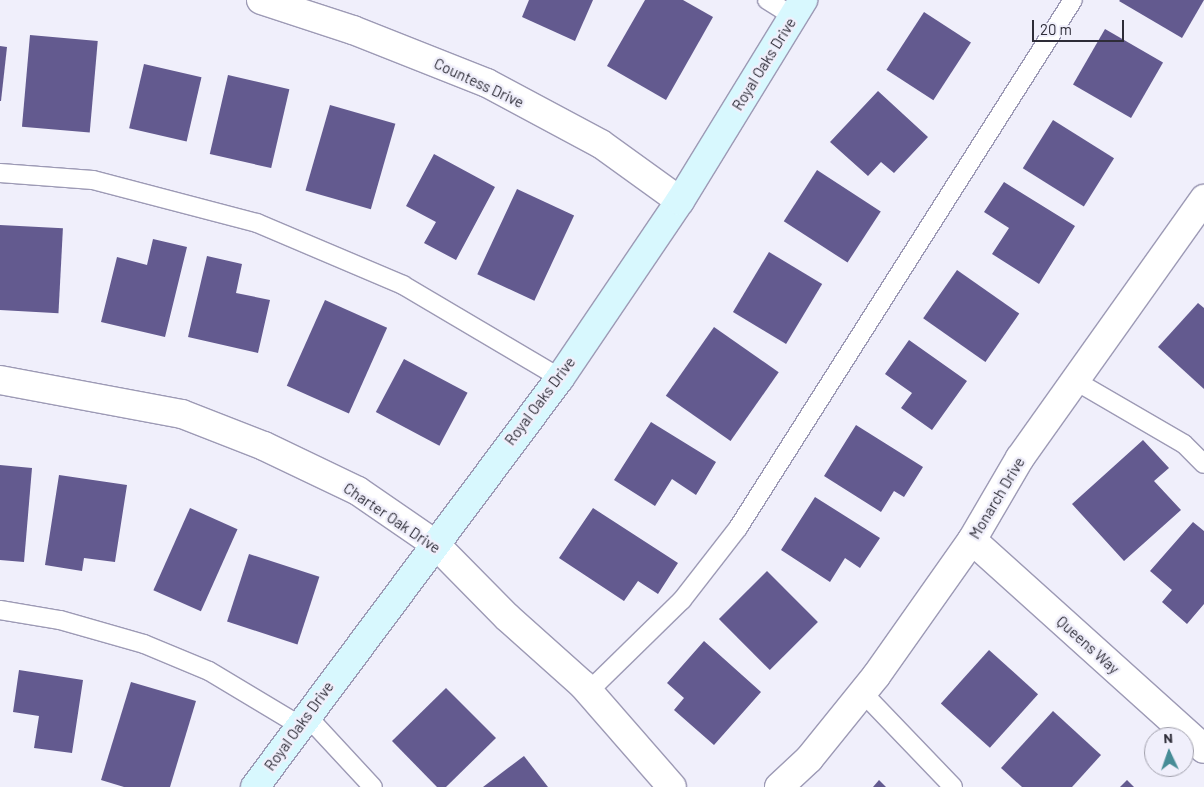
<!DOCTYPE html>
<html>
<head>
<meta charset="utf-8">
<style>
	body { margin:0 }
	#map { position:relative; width:1204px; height:787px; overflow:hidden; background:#f0effb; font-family:Barlow,sans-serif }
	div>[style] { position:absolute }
	.building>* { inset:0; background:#635a8f; transform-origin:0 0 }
	.roads { filter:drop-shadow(1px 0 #9d9ab5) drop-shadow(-1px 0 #9d9ab5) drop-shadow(0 1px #9d9ab5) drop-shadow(0 -1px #9d9ab5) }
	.lane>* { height:18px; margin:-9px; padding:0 9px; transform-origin:9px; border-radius:9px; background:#fff }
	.street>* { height:28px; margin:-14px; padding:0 14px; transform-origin:14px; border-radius:14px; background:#fff }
	.secondary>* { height:28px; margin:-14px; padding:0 14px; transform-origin:14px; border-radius:14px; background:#d8f8fe }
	span { translate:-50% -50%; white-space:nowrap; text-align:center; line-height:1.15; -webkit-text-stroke:5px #f0effb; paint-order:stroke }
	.street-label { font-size:15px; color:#2e2d38 }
	.north { position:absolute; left:1144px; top:727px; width:50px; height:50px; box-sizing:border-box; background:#f0effb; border:1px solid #a2a1ad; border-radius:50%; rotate:357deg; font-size:14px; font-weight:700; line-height:20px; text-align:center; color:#2e2d38 }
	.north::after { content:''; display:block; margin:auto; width:18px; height:22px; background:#468c96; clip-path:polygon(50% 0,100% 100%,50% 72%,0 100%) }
	.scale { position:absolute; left:1032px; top:20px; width:92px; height:22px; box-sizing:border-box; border:2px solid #2e2d38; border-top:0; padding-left:6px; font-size:15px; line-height:18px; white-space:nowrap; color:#2e2d38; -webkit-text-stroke:4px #f0effb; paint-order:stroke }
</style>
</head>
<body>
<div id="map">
	<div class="building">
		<div style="clip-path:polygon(529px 0,593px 0,575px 41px,522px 17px)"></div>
		<div style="clip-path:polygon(645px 0,683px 0,713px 17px,666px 100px,607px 66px)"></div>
		<div style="clip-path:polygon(1204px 0,1182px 38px,1119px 1px,1120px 0)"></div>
		<div style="left:924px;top:12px;width:56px;height:69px;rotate:33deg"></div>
		<div style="left:1105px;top:29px;width:67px;height:64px;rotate:30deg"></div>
		<div style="left:30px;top:35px;width:68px;height:92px;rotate:5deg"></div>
		<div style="clip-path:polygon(0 46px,7px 47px,1px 101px,0 101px)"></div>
		<div style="left:144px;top:64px;width:59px;height:66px;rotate:13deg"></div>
		<div style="left:228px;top:75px;width:63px;height:81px;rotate:13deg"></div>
		<div style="clip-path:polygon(878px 91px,928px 137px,894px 173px,881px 162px,868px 176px,830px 142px)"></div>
		<div style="left:330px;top:105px;width:68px;height:89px;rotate:16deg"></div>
		<div style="left:1053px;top:120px;width:72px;height:57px;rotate:32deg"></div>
		<div style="clip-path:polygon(434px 154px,495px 187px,456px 260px,424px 243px,436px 222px,406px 206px)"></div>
		<div style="left:817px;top:170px;width:76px;height:61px;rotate:33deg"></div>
		<div style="clip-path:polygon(1004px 182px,1075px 226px,1039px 284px,992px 254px,1009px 228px,984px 212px)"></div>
		<div style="left:517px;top:189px;width:63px;height:94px;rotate:25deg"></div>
		<div style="left:0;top:225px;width:63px;height:85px;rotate:3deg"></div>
		<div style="clip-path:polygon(153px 239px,187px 247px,165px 337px,101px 322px,117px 257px,147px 265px)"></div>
		<div style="left:769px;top:252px;width:62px;height:70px;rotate:31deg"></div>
		<div style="clip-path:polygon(207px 256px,242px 264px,236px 293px,270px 300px,258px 353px,188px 337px)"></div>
		<div style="left:957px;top:270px;width:76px;height:59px;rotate:35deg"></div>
		<div style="left:325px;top:300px;width:68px;height:94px;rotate:24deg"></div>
		<div style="clip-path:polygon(1198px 303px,1204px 308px,1204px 389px,1158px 347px)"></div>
		<div style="left:714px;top:327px;width:79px;height:84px;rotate:35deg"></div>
		<div style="clip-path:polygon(909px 340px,967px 381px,932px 430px,901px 408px,912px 393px,885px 374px)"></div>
		<div style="left:404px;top:359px;width:72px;height:60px;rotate:28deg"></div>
		<div style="clip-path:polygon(651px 422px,716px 462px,696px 495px,672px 479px,655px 506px,614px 480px)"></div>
		<div style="clip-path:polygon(856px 425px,923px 467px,904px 497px,894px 491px,881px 512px,824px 476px)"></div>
		<div style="clip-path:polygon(1143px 440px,1169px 468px,1154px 481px,1181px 510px,1124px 561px,1072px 504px)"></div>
		<div style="clip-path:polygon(0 465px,32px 468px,24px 562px,0 560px)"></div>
		<div style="clip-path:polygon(59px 475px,127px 485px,115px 562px,84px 558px,82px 571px,45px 565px)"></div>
		<div style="clip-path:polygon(815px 497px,880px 538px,860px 568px,845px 558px,830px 582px,781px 550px)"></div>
		<div style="left:190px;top:508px;width:52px;height:90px;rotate:24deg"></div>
		<div style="clip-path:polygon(593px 508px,678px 563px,658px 594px,638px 581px,624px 601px,559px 558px)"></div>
		<div style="clip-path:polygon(1193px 522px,1204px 531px,1204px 604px,1187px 624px,1162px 602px,1172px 590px,1150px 571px)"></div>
		<div style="left:249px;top:554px;width:74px;height:71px;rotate:18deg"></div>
		<div style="left:767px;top:571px;width:72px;height:68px;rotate:45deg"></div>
		<div style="clip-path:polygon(704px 641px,761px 692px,714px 745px,674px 710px,684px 698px,667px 683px)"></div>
		<div style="left:989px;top:650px;width:66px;height:72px;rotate:42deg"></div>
		<div style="clip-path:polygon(19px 670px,83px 680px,72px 753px,34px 748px,39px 716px,13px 712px)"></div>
		<div style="clip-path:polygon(131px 682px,196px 701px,170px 787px,124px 787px,101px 780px)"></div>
		<div style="clip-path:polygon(446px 688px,496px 738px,446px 787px,437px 787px,392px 741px)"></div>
		<div style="clip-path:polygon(1053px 711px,1101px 755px,1072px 787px,1022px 787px,1001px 768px)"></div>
		<div style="clip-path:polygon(524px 756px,548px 787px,483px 787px)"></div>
		<div style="clip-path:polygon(879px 780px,886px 787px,873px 787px)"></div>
		<div style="clip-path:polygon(1127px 780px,1134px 787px,1120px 787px)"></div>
	</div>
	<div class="roads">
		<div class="lane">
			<div style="left:767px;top:0;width:31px;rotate:32deg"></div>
			<div style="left:0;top:173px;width:93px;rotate:4.3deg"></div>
			<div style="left:93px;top:180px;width:170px;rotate:14.7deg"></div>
			<div style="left:257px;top:223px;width:159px;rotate:23deg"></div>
			<div style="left:403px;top:285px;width:182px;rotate:30.6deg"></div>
			<div style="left:1074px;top:380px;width:127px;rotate:30.2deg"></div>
			<div style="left:1184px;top:444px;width:28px;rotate:45deg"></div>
			<div style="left:0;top:610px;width:61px;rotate:9.5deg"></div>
			<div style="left:60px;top:620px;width:87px;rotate:15.9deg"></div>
			<div style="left:144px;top:644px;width:70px;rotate:22.6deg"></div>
			<div style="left:209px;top:671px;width:105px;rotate:31deg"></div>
			<div style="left:589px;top:691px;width:130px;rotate:-44.4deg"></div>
			<div style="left:682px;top:600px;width:91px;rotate:-52.1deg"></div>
			<div style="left:738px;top:528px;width:625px;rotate:-57.61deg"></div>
			<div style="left:863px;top:693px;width:130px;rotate:46.2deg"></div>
			<div style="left:306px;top:715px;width:98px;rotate:47.1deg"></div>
		</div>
		<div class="street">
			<div style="left:261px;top:0;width:97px;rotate:18.1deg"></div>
			<div style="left:353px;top:30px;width:144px;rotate:21.6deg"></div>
			<div style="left:487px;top:83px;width:129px;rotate:28.2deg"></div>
			<div style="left:601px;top:144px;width:97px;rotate:35.8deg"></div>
			<div style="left:0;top:380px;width:185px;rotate:10.6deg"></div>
			<div style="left:182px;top:414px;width:88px;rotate:21.3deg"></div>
			<div style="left:264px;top:446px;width:104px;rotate:25.6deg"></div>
			<div style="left:358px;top:491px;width:93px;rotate:34.5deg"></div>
			<div style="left:435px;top:544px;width:103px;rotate:45.4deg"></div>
			<div style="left:507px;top:617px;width:102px;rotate:41.8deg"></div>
			<div style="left:583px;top:685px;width:135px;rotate:48.9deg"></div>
			<div style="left:972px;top:540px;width:312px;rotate:42deg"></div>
			<div style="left:779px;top:787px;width:41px;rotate:-43deg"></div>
			<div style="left:809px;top:759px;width:107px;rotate:-51.1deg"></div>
			<div style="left:876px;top:676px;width:166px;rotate:-54.8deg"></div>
			<div style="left:972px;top:540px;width:95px;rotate:-59.7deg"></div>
			<div style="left:1020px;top:458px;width:318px;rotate:-54.6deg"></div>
		</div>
		<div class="secondary">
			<div style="left:255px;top:787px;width:510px;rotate:-53.29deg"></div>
			<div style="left:560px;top:378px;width:214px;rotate:-55.9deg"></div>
			<div style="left:680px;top:201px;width:236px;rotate:-58.5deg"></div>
		</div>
	</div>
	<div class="street-label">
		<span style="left:764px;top:64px;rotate:-58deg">Royal Oaks Drive</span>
		<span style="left:479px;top:83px;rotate:25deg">Countess Drive</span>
		<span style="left:540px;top:401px;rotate:-53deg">Royal Oaks Drive</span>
		<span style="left:997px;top:498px;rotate:-59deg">Monarch Drive</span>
		<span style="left:392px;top:518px;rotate:34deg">Charter Oak Drive</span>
		<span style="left:1088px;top:645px;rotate:42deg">Queens Way</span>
		<span style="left:299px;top:726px;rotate:-54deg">Royal Oaks Drive</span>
	</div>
	<div class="north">N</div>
	<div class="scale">20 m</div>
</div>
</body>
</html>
